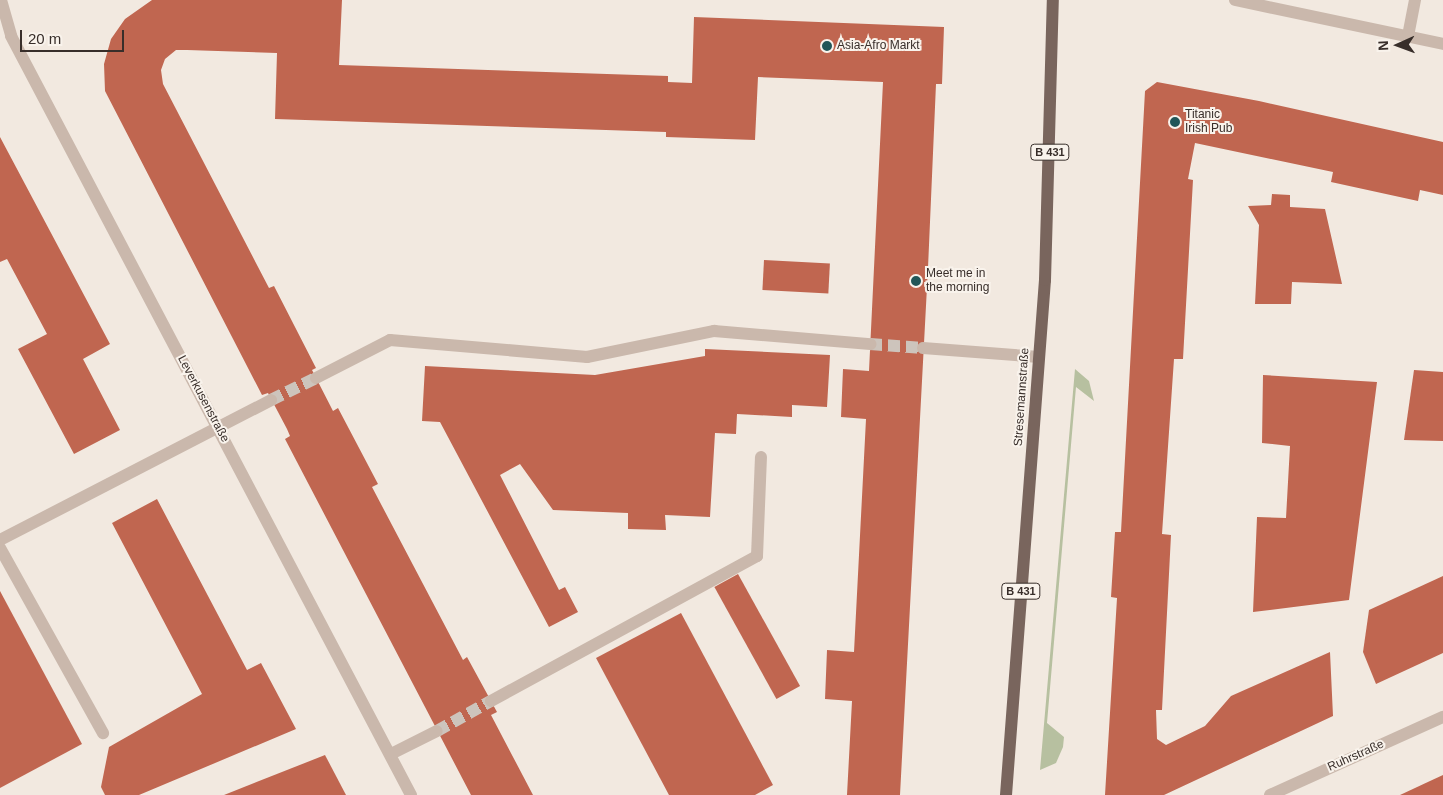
<!DOCTYPE html>
<html>
<head>
<meta charset="utf-8">
<style>
	body { margin:0 }
	#map { position:relative; width:1443px; height:795px; overflow:hidden; background:#f2e9e0; font-family:Helvetica,sans-serif }
	div>[style] { position:absolute }
	.green>* { inset:0; background:#b7c0a0 }
	.building>* { inset:0; background:#c06650; transform-origin:0 0 }
	.minor-tunnel>* { height:12px; margin-top:-6px; transform-origin:0; background:repeating-linear-gradient(90deg,#cdc4bc 0 12px,transparent 0 18px) }
	.minor>* { height:12px; margin:-6px; padding:0 6px; transform-origin:6px; border-radius:6px; background:#cab8ac }
	.major>* { height:12px; margin:-6px; padding:0 6px; transform-origin:6px; border-radius:6px; background:#79655d }
	.dots>* { width:14px; height:14px; translate:-50% -50%; box-sizing:border-box; border:2px solid #f9f3ec; border-radius:50% }
	span { translate:-50% -50%; white-space:nowrap; text-align:center; line-height:1.15; -webkit-text-stroke:4px #f9f3ec; paint-order:stroke }
	.shield-label span { padding:1px 4px; background:#f9f3ec; border:1px solid; border-radius:4px; -webkit-text-stroke-width:0 }
	.shield-label { font-size:11px; color:#382e2a; font-weight:700 }
	.poi-label { font-size:12px; color:#382e2a }
	.left { translate:0 -50%; text-align:left }
	.street-label { font-size:12px; color:#382e2a }
	.north { position:absolute; left:1373px; top:20px; width:50px; height:50px; -webkit-text-stroke:4px #f9f3ec; paint-order:stroke; rotate:268deg; font-size:14px; font-weight:700; line-height:20px; text-align:center; color:#382e2a }
	.north::after { content:''; display:block; margin:auto; width:18px; height:22px; background:#382e2a; clip-path:polygon(50% 0,100% 100%,50% 72%,0 100%) }
	.scale { position:absolute; left:20px; top:30px; width:104px; height:22px; box-sizing:border-box; border:2px solid #382e2a; border-top:0; padding-left:6px; font-size:15px; line-height:18px; white-space:nowrap; color:#382e2a; -webkit-text-stroke:4px #f9f3ec; paint-order:stroke }
</style>
</head>
<body>
<div id="map">
	<div class="green">
		<div style="clip-path:polygon(1075px 369px,1089px 381px,1094px 401px,1076px 387px,1047px 723px,1064px 737px,1063px 747px,1056px 763px,1040px 770px)"></div>
	</div>
	<div class="building">
		<div style="clip-path:polygon(152px 0,342px 0,339px 65px,668px 76px,668px 82px,692px 83px,694px 17px,944px 27px,942px 84px,936px 84px,928px 268px,900px 795px,847px 795px,852px 701px,825px 699px,827px 650px,854px 652px,866px 419px,841px 417px,843px 369px,869px 371px,883px 82px,758px 77px,755px 140px,666px 137px,666px 132px,275px 119px,277px 53px,187px 50px,176px 50px,165px 59px,161px 70px,163px 84px,269px 288px,274px 286px,316px 368px,312px 370px,333px 411px,338px 408px,378px 484px,372px 487px,463px 660px,467px 657px,497px 712px,491px 715px,533px 795px,471px 795px,285px 439px,290px 436px,287px 429px,268px 393px,262px 395px,105px 91px,104px 64px,111px 39px,125px 19px)"></div>
		<div style="clip-path:polygon(1157px 82px,1259px 101px,1443px 142px,1443px 195px,1420px 190px,1418px 201px,1331px 182px,1333px 172px,1195px 143px,1188px 179px,1193px 180px,1183px 359px,1174px 359px,1162px 534px,1171px 535px,1162px 710px,1156px 710px,1157px 739px,1166px 745px,1205px 726px,1231px 696px,1330px 652px,1333px 716px,1164px 795px,1105px 795px,1117px 598px,1111px 597px,1115px 532px,1121px 532px,1145px 91px)"></div>
		<div style="clip-path:polygon(0 137px,110px 344px,83px 359px,120px 430px,74px 454px,18px 349px,47px 334px,7px 259px,0 262px)"></div>
		<div style="clip-path:polygon(1272px 194px,1290px 195px,1290px 207px,1325px 209px,1342px 284px,1292px 282px,1291px 304px,1255px 304px,1259px 225px,1248px 206px,1271px 205px)"></div>
		<div style="left:764px;top:260px;width:66px;height:30px;rotate:3deg"></div>
		<div style="clip-path:polygon(705px 349px,830px 355px,827px 407px,792px 405px,792px 417px,737px 414px,736px 434px,715px 433px,710px 517px,665px 515px,666px 530px,628px 529px,628px 513px,553px 510px,520px 464px,500px 475px,559px 590px,565px 587px,578px 612px,549px 627px,440px 422px,422px 421px,425px 366px,595px 375px,705px 356px)"></div>
		<div style="clip-path:polygon(1414px 370px,1443px 372px,1443px 441px,1404px 440px)"></div>
		<div style="clip-path:polygon(1263px 375px,1377px 382px,1349px 600px,1253px 612px,1257px 517px,1286px 518px,1290px 446px,1262px 443px)"></div>
		<div style="clip-path:polygon(157px 499px,247px 670px,261px 663px,296px 729px,139px 795px,105px 795px,101px 787px,109px 747px,202px 694px,112px 523px)"></div>
		<div style="left:738px;top:574px;width:128px;height:27px;rotate:61deg"></div>
		<div style="clip-path:polygon(1443px 576px,1443px 653px,1376px 684px,1363px 652px,1369px 610px)"></div>
		<div style="clip-path:polygon(0 591px,82px 744px,0 788px)"></div>
		<div style="clip-path:polygon(681px 613px,773px 785px,755px 795px,669px 795px,596px 658px)"></div>
		<div style="clip-path:polygon(325px 755px,346px 795px,224px 795px)"></div>
		<div style="clip-path:polygon(1443px 775px,1443px 795px,1400px 795px,1430px 781px)"></div>
	</div>
	<div class="minor-tunnel">
		<div style="left:870px;top:344px;width:53px;rotate:4.3deg"></div>
		<div style="left:271px;top:400px;width:50px;rotate:-26.1deg"></div>
		<div style="left:437px;top:731px;width:62px;rotate:-29.1deg"></div>
	</div>
	<div class="minor">
		<div style="left:1px;top:0;width:37px;rotate:74deg"></div>
		<div style="left:11px;top:36px;width:858px;rotate:62.21deg"></div>
		<div style="left:1235px;top:0;width:213px;rotate:11.9deg"></div>
		<div style="left:1408px;top:36px;width:37px;rotate:-79deg"></div>
		<div style="left:923px;top:348px;width:116px;rotate:4.4deg"></div>
		<div style="left:316px;top:378px;width:83px;rotate:-27.2deg"></div>
		<div style="left:390px;top:340px;width:198px;rotate:4.9deg"></div>
		<div style="left:587px;top:357px;width:130px;rotate:-11.6deg"></div>
		<div style="left:714px;top:331px;width:157px;rotate:4.8deg"></div>
		<div style="left:0;top:540px;width:305px;rotate:-27.3deg"></div>
		<div style="left:0;top:548px;width:212px;rotate:60.9deg"></div>
		<div style="left:491px;top:701px;width:303px;rotate:-28.6deg"></div>
		<div style="left:757px;top:556px;width:99px;rotate:-87.7deg"></div>
		<div style="left:391px;top:754px;width:51px;rotate:-26.6deg"></div>
		<div style="left:1270px;top:795px;width:190px;rotate:-24.3deg"></div>
	</div>
	<div class="major">
		<div style="left:1006px;top:795px;width:516px;rotate:-85.67deg"></div>
		<div style="left:1045px;top:280px;width:280px;rotate:-88.4deg"></div>
	</div>
	<div class="dots">
		<div style="left:827px;top:46px;background:#225658"></div>
		<div style="left:1175px;top:122px;background:#225658"></div>
		<div style="left:916px;top:281px;background:#225658"></div>
	</div>
	<div class="shield-label">
		<span style="left:1050px;top:152px">B 431</span>
		<span style="left:1021px;top:591px">B 431</span>
	</div>
	<div class="poi-label">
		<span class="left" style="left:837px;top:46px">Asia-Afro Markt</span>
		<span class="left" style="left:1185px;top:122px">Titanic<br>Irish Pub</span>
		<span class="left" style="left:926px;top:281px">Meet me in<br>the morning</span>
	</div>
	<div class="street-label">
		<span style="left:1022px;top:397px;rotate:-86deg">Stresemannstraße</span>
		<span style="left:203px;top:399px;rotate:62deg">Leverkusenstraße</span>
		<span style="left:1356px;top:756px;rotate:-24deg">Ruhrstraße</span>
	</div>
	<div class="north">N</div>
	<div class="scale">20 m</div>
</div>
</body>
</html>
